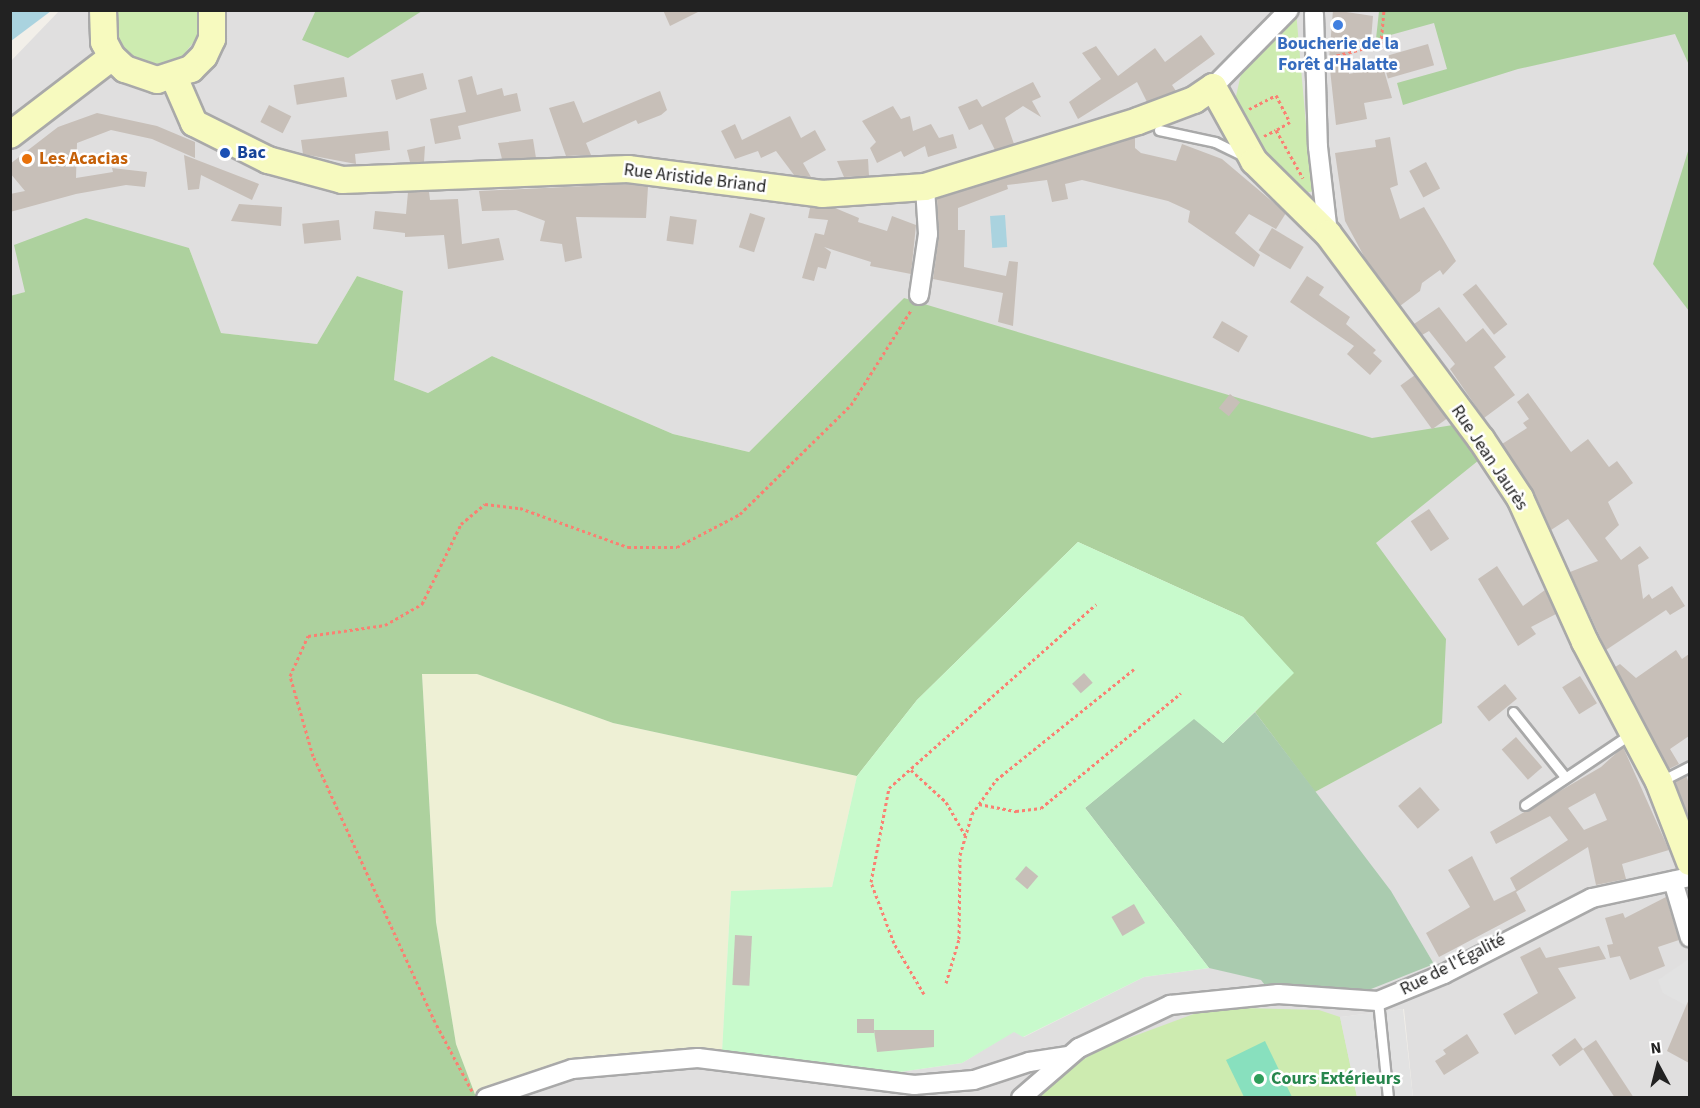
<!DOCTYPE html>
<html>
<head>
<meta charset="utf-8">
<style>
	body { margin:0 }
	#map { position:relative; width:1700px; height:1108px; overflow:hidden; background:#f2efe9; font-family:"Source Sans 3",sans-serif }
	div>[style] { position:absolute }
	.residential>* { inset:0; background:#e0dfdf }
	.farmland>* { inset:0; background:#eef0d5 }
	.grass>* { inset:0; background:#cdebb0 }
	.forest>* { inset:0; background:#add19e }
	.cemetery>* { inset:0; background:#aacbaf }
	.park>* { inset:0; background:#c8facc }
	.pitch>* { inset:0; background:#88e0be }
	.parking>* { inset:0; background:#e2e2e2 }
	.water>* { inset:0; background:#aad3df; transform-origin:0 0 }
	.building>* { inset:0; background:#c7bfb8; transform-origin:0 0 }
	.path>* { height:3px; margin-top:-1.5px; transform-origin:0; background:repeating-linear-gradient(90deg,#fa8072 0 3px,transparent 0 6px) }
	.roads { filter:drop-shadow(2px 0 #a9a9a9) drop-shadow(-2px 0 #a9a9a9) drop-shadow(0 2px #a9a9a9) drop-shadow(0 -2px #a9a9a9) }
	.lane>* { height:9px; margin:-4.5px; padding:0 4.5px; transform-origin:4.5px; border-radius:4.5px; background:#fff }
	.street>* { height:18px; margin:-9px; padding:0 9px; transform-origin:9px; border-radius:9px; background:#fff }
	.secondary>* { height:26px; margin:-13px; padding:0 13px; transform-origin:13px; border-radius:13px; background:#f7fabf }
	.dots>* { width:16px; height:16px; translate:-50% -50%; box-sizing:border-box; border:3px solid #fff; border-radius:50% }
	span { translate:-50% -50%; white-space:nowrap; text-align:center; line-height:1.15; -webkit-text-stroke:5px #fff; paint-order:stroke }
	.shop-label { font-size:18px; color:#366cbe; font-weight:700 }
	.transit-label { font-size:18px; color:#164399; font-weight:700 }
	.left { translate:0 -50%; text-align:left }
	.food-label { font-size:18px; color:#c56008; font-weight:700 }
	.street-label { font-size:18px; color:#222 }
	.leisure-label { font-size:18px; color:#27864d; font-weight:700 }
	.frame { position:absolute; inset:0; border:12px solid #222; pointer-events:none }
	.north { position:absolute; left:1628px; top:1036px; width:60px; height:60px; -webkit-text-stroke:4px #fff; paint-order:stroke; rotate:353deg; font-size:16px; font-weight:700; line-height:24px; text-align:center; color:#222 }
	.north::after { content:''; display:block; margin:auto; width:21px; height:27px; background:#222; clip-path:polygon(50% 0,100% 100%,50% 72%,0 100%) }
</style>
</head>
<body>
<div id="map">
	<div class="residential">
		<div style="clip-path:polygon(60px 10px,1689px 11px,1689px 1097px,1413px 1097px,1404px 1009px,1341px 1017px,1357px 1097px,476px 1097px,549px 1065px,599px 1059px,872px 1076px,962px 1063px,1014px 1031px,1024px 1037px,1144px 977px,1209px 968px,1434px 964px,1390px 891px,1315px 792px,1415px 737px,904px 298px,749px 452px,673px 434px,492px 356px,428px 393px,394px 380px,403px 291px,357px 276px,317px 344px,220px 333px,189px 248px,11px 296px,10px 62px)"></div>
	</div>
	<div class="farmland">
		<div style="clip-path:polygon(422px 674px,477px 674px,613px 723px,857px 776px,832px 887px,731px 891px,722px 1052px,549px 1065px,476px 1097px,456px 1044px,436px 922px)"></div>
	</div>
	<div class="grass">
		<div style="clip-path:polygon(116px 11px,198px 11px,197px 38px,179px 60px,165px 65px,138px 61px,118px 42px)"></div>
		<div style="clip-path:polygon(1296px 11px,1308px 148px,1320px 190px,1299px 194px,1261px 159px,1234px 105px,1241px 74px)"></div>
		<div style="clip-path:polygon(1240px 1008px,1319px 1010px,1340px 1017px,1357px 1097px,1038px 1098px,1063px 1072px,1102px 1048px,1199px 1012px)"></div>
	</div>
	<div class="forest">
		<div style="clip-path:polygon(316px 10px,422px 10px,422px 11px,348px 58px,302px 40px)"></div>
		<div style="clip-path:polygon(1379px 11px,1689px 11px,1689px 65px,1675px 34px,1518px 69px,1403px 105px,1397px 83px,1447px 69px,1434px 23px,1376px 39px)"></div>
		<div style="clip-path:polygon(1689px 148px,1690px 311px,1689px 311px,1653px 264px)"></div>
		<div style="clip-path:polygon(86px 218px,189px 248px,221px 333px,317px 344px,357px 276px,403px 291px,394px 380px,428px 393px,492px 356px,673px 434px,749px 452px,904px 298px,1372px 438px,1453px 425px,1484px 456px,1376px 543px,1446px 639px,1442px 723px,1315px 792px,1255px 712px,1293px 673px,1243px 617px,1078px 542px,917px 700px,857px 776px,613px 723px,477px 674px,422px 674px,436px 922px,456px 1044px,476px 1097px,11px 1097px,10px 296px,25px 292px,14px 245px)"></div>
	</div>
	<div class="cemetery">
		<div style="clip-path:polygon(1255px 712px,1391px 891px,1434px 964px,1366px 991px,1332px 992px,1268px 989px,1261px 980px,1209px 968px,1085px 808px,1194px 718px,1223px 743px)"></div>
	</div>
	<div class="park">
		<div style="clip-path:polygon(1078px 542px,1243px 617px,1294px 673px,1223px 743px,1194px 719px,1085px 808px,1209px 968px,1144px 977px,1023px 1037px,1014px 1032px,962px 1063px,872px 1076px,722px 1052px,731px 891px,832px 887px,857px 776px,917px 700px)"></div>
	</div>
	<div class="pitch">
		<div style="clip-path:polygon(1265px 1041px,1292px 1097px,1244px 1097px,1226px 1060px)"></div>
	</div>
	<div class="parking">
		<div style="clip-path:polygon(1689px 959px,1689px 1007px,1663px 993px,1658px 980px)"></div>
		<div style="clip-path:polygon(1403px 1009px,1413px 1097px,1357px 1097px,1340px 1017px)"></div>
	</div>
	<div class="water">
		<div style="clip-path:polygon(11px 10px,51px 10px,51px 11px,11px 41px)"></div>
		<div style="left:1005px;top:215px;width:32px;height:15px;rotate:86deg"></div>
	</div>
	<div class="building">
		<div style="clip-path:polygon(663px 10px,702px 10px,670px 26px)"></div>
		<div style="clip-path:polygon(1333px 10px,1373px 16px,1371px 40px,1350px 38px,1349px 74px,1383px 67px,1392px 98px,1364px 103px,1367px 119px,1336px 125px,1329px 60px)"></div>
		<div style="clip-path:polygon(1201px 35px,1215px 54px,1172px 85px,1176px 91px,1147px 102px,1137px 82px,1078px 119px,1069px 102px,1101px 79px,1082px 53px,1096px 46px,1118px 76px,1155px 48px,1165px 62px)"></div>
		<div style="left:1428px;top:44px;width:22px;height:48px;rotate:74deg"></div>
		<div style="clip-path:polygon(423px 73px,427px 89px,396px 100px,391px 80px)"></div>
		<div style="clip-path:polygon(472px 76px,477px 95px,502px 88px,504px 96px,517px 93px,521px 111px,458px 126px,461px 139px,435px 144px,430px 119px,466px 112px,458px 80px)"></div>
		<div style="left:344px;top:77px;width:20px;height:51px;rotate:81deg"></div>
		<div style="clip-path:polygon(1033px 82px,1041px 97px,1032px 101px,1041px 117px,1023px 106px,1005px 118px,1014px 144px,995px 150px,982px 124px,969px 130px,958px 107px,977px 99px,982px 107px)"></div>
		<div style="clip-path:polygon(660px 91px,667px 110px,661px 115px,638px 124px,636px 120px,586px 143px,591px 155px,566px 156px,549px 108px,574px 101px,583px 123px)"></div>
		<div style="left:269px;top:105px;width:25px;height:19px;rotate:27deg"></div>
		<div style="clip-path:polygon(893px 106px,901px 119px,910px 116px,913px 131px,931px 124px,939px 138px,953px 134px,957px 148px,928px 157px,925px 146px,904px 157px,901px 151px,877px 163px,870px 148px,876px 142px,862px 121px)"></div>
		<div style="clip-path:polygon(97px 113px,157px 126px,195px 142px,195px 158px,152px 139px,111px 130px,77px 143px,76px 178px,113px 172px,112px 168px,147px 172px,145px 187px,126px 185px,76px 194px,10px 212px,10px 194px,25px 191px,10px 173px,10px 164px,58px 127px)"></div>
		<div style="clip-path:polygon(790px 116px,801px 138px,815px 130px,826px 150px,803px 163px,811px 177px,794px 175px,776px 151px,761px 158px,758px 151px,735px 159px,721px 131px,735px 124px,742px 140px)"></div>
		<div style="clip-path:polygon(388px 131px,390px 150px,355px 154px,356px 164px,303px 154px,301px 140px)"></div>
		<div style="clip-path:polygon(1135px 137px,1135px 148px,1141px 153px,1176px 161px,1182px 144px,1222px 159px,1286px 213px,1276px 229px,1249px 214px,1235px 233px,1260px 255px,1254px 267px,1188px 222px,1190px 211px,1168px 201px,1082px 180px,1065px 184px,1068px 199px,1052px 202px,1047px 180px,1007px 185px,1008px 189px,958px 208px,958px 230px,965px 230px,964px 267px,1006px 276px,1009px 261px,1018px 262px,1013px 326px,998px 322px,1003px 293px,933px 279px,939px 235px,937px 199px)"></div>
		<div style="clip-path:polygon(1390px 137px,1398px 185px,1390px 188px,1400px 219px,1424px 207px,1456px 261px,1443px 275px,1440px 270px,1422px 283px,1420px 291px,1400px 306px,1366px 260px,1345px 221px,1335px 153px,1376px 147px,1375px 140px)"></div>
		<div style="clip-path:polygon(533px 139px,536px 158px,502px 159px,498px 143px)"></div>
		<div style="clip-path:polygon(425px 146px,424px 162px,410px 162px,407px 150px)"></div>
		<div style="clip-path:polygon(184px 155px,259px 184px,252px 200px,201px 175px,199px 189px,188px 190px)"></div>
		<div style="clip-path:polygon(868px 159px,869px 176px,844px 177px,837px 161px)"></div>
		<div style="left:1426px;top:162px;width:30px;height:19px;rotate:62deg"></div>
		<div style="clip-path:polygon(627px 184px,648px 187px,646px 218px,576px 217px,582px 258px,565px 262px,562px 244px,540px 241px,545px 221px,516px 210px,482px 211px,479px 191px)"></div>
		<div style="clip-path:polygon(408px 192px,429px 192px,430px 200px,458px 199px,462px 244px,499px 238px,504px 260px,448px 269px,444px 235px,405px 237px,405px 233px,373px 229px,375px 211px,406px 214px)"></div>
		<div style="clip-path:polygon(239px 204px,282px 207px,281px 226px,231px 221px)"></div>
		<div style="clip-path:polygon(810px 208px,835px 208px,859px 218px,858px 222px,887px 231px,892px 216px,916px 225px,911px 274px,870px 266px,871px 262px,824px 247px,831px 252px,826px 269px,818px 267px,814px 281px,802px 278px,815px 233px,824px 235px,828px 220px,808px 218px)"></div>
		<div style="left:750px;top:213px;width:16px;height:36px;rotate:18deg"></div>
		<div style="left:670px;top:216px;width:27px;height:25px;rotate:8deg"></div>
		<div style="left:339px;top:220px;width:20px;height:37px;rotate:84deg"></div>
		<div style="left:1272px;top:228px;width:37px;height:26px;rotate:31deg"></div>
		<div style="clip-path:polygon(1307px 276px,1324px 287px,1319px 295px,1350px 317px,1346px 324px,1376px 350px,1373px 353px,1382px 361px,1370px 375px,1347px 354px,1354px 346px,1290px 302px)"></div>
		<div style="left:1476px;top:284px;width:51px;height:17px;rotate:52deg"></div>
		<div style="clip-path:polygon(1439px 307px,1466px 342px,1483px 328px,1506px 357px,1494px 367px,1515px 395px,1484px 418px,1450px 369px,1455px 364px,1429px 331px,1422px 335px,1414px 324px)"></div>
		<div style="left:1222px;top:321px;width:30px;height:19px;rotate:30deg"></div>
		<div style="left:1415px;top:375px;width:54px;height:18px;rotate:54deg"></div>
		<div style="clip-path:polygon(1528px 393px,1571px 452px,1588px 439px,1609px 467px,1617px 461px,1626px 473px,1633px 483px,1608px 502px,1619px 525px,1605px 538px,1621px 560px,1640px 546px,1649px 558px,1638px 565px,1643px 599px,1649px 594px,1652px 599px,1672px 586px,1685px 606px,1670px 615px,1666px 610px,1606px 650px,1570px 572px,1598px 561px,1568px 519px,1551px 530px,1533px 490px,1502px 444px,1527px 428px,1523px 423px,1529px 419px,1517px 402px)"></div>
		<div style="left:1230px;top:394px;width:13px;height:18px;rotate:39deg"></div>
		<div style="left:1429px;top:509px;width:36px;height:22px;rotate:56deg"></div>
		<div style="clip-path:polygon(1497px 566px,1523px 606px,1545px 590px,1556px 614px,1531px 627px,1536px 634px,1518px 646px,1478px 579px)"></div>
		<div style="clip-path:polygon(1676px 650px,1682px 659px,1689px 654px,1689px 736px,1670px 749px,1679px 764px,1669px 769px,1615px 667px,1620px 664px,1636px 678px)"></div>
		<div style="left:1084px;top:673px;width:13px;height:16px;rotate:48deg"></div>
		<div style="left:1580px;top:676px;width:32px;height:21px;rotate:58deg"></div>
		<div style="left:1505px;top:684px;width:19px;height:36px;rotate:51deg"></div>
		<div style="left:1516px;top:737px;width:40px;height:19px;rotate:49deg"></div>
		<div style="clip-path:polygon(evenodd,1623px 747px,1669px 850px,1622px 864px,1626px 879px,1596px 885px,1588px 847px,1516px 892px,1526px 911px,1439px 957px,1426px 933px,1470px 907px,1448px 870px,1472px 856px,1494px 901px,1516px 890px,1510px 878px,1568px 840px,1550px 816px,1496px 844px,1490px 832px,1601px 767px,1623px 747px,1595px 793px,1607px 820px,1584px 830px,1568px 808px,1595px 793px)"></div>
		<div style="clip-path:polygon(1686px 775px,1689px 784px,1689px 819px,1675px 781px)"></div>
		<div style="left:1420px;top:787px;width:30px;height:29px;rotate:49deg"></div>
		<div style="left:1026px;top:866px;width:16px;height:17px;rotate:40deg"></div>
		<div style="clip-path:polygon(1666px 897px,1679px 940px,1658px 947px,1665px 966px,1630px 980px,1620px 956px,1610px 958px,1607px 945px,1613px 944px,1605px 918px,1623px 913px,1625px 918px)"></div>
		<div style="left:1134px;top:904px;width:22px;height:26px;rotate:60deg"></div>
		<div style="left:735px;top:935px;width:17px;height:50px;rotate:3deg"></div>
		<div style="clip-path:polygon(1599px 946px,1606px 959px,1558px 968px,1576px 998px,1515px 1035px,1503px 1014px,1538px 993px,1520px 957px,1540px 947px,1546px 958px)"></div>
		<div style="clip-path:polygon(1689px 999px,1689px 1063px,1667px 1051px)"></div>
		<div style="left:857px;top:1019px;width:17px;height:14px"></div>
		<div style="clip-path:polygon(874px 1030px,934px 1030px,934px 1047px,877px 1052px)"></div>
		<div style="clip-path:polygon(1467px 1034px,1479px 1053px,1444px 1075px,1435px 1061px,1446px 1054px,1443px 1050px)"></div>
		<div style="left:1575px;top:1038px;width:14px;height:29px;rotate:54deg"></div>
		<div style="clip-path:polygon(1596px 1040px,1634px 1098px,1615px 1098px,1583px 1049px)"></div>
	</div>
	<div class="path">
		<div style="left:1331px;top:57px;width:52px;rotate:-14.6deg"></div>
		<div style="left:1381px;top:44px;width:34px;rotate:-85deg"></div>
		<div style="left:1249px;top:109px;width:30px;rotate:-27deg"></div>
		<div style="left:1276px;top:95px;width:30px;rotate:63deg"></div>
		<div style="left:1290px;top:122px;width:16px;rotate:150deg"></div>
		<div style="left:1264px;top:136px;width:13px;rotate:-27deg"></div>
		<div style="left:1276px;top:130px;width:55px;rotate:60.6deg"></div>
		<div style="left:911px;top:770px;width:47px;rotate:42.4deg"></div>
		<div style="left:946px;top:802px;width:38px;rotate:60deg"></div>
		<div style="left:979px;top:804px;width:38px;rotate:11deg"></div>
		<div style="left:1016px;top:811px;width:25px;rotate:-7deg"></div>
		<div style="left:1041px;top:808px;width:181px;rotate:-39.4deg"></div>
		<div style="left:946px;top:983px;width:46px;rotate:-73.5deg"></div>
		<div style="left:959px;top:939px;width:84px;rotate:-89.3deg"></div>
		<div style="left:960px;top:855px;width:43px;rotate:-73.7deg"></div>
		<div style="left:972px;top:814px;width:42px;rotate:-54.8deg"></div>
		<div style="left:996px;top:780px;width:177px;rotate:-38.8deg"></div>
		<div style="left:924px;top:994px;width:59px;rotate:-120.5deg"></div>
		<div style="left:894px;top:943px;width:65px;rotate:-110.7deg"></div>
		<div style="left:871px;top:882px;width:96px;rotate:-79.2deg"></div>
		<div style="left:889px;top:788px;width:277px;rotate:-41.6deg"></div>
		<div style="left:472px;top:1091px;width:78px;rotate:-118.2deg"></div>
		<div style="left:435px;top:1022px;width:293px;rotate:-114.6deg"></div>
		<div style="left:313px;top:756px;width:83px;rotate:-106deg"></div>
		<div style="left:290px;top:676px;width:44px;rotate:-65.8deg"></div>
		<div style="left:308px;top:636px;width:78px;rotate:-8.1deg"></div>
		<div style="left:385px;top:625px;width:43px;rotate:-29.6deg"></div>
		<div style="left:422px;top:604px;width:89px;rotate:-64deg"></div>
		<div style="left:461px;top:524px;width:31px;rotate:-40deg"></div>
		<div style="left:485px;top:504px;width:35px;rotate:7deg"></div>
		<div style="left:520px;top:508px;width:115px;rotate:19.9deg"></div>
		<div style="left:628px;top:547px;width:49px"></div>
		<div style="left:677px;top:547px;width:71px;rotate:-27.6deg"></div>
		<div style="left:740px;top:514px;width:156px;rotate:-44.5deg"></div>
		<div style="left:851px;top:405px;width:112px;rotate:-57.7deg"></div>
	</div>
	<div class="roads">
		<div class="lane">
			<div style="left:1159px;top:130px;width:57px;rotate:12.1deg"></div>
			<div style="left:1215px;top:142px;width:32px;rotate:26deg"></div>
			<div style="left:1513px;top:712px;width:83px;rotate:51.3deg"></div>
			<div style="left:1661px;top:781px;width:33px;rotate:-27deg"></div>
			<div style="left:1525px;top:805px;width:129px;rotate:-33.9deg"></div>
			<div style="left:1378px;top:1001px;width:98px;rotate:84.1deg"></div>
		</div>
		<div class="street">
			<div style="left:1314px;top:14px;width:133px;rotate:88.3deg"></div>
			<div style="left:1318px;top:147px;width:88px;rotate:83.4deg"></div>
			<div style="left:1213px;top:87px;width:108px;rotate:-45.4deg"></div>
			<div style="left:919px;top:295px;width:62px;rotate:-81.6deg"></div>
			<div style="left:928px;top:234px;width:47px;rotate:-93.7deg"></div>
			<div style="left:1673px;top:881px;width:59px;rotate:73.4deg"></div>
			<div style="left:486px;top:1098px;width:91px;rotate:-18.6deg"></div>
			<div style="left:572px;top:1069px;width:126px;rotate:-5deg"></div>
			<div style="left:698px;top:1058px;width:218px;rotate:7.1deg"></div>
			<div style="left:914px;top:1085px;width:60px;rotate:-4.8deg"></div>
			<div style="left:974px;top:1080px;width:58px;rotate:-18.1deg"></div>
			<div style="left:1029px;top:1062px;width:38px;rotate:-9deg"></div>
			<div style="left:1021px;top:1098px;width:77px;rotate:-40.8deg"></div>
			<div style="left:1079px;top:1048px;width:101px;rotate:-25.3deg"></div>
			<div style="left:1170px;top:1005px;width:109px;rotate:-5.8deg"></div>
			<div style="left:1278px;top:994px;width:100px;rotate:4deg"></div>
			<div style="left:1378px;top:1001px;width:71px;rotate:-22.2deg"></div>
			<div style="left:1444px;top:974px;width:166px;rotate:-27.2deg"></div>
			<div style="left:1592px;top:898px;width:100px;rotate:-12.1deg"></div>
		</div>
		<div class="secondary">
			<div style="left:103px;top:10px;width:32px;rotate:88deg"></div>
			<div style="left:104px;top:42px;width:17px;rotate:62deg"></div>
			<div style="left:112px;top:57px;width:18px;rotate:43deg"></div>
			<div style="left:125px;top:69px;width:34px;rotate:19deg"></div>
			<div style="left:157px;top:80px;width:36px;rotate:-18deg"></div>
			<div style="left:191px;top:69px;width:18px;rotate:-45deg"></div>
			<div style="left:204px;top:56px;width:19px;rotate:-65deg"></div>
			<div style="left:212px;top:39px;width:29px;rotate:-90deg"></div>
			<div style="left:174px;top:77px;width:50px;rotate:66.5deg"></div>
			<div style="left:194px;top:123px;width:83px;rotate:26.6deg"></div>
			<div style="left:268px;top:160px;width:77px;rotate:15.1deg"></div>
			<div style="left:342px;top:180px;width:286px;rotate:-2.2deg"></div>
			<div style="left:628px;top:169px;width:196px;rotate:7.3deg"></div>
			<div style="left:822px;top:194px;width:103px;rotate:-3.9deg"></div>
			<div style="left:925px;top:187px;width:223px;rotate:-17.2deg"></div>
			<div style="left:1138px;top:121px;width:60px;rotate:-20.6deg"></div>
			<div style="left:1194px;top:100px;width:23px;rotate:-34deg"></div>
			<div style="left:1213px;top:87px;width:85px;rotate:61deg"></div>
			<div style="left:1254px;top:161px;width:104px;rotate:44.6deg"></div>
			<div style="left:1328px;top:234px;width:256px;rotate:53.3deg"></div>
			<div style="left:1481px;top:439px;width:71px;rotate:56.5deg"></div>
			<div style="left:1520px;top:498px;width:158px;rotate:65.7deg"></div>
			<div style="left:1585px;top:642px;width:158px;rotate:62.1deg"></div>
			<div style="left:1659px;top:782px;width:86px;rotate:68.8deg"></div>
			<div style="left:10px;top:135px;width:128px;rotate:-37.4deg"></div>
		</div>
	</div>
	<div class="dots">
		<div style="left:1338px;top:25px;background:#3f7fe0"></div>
		<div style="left:225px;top:153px;background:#1a4fb4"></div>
		<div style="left:27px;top:159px;background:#e8710a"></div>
		<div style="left:1259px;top:1079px;background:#2e9e5b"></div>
	</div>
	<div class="shop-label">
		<span style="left:1338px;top:55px">Boucherie de la<br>Forêt d'Halatte</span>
	</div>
	<div class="transit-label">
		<span class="left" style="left:237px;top:153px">Bac</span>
	</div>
	<div class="food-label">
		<span class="left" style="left:39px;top:159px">Les Acacias</span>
	</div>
	<div class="street-label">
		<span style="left:695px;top:179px;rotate:7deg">Rue Aristide Briand</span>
		<span style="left:1489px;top:458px;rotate:56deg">Rue Jean Jaurès</span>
		<span style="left:1453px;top:965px;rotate:-27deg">Rue de l'Égalité</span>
	</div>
	<div class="leisure-label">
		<span class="left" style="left:1271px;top:1079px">Cours Extérieurs</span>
	</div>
	<div class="frame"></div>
	<div class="north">N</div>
</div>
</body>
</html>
